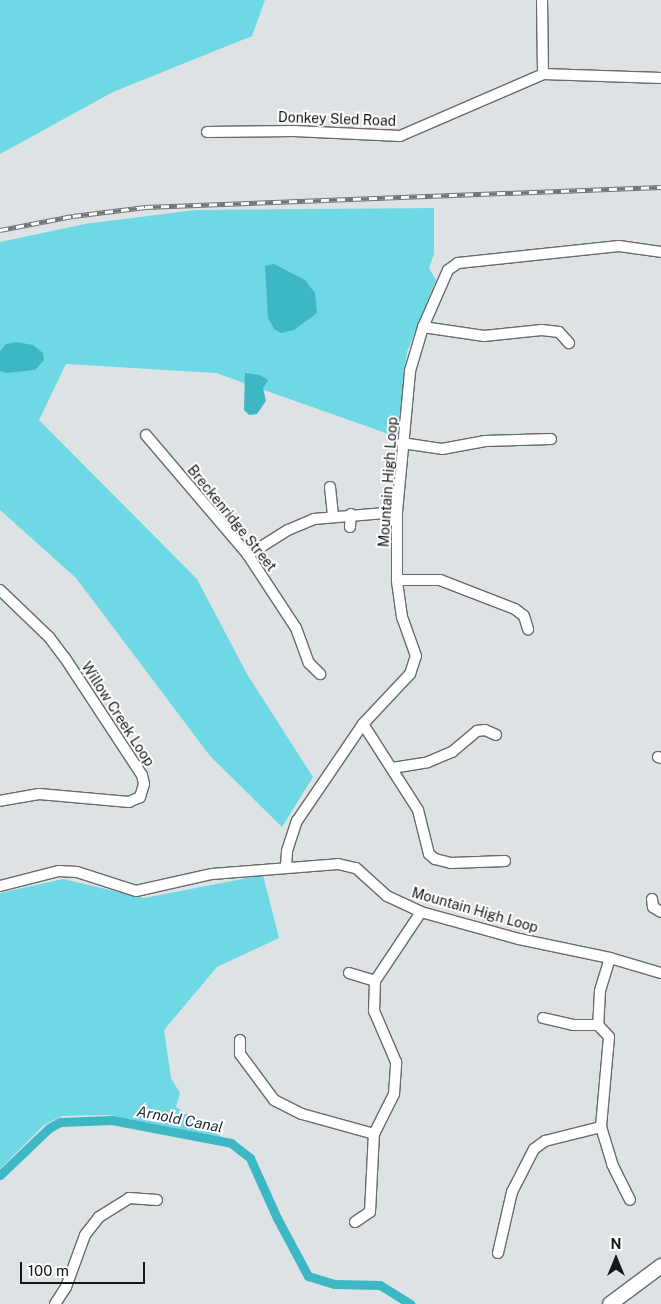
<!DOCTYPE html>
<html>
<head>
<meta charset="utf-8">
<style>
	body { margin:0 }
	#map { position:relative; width:661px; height:1304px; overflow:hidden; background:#dde3e4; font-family:"Public Sans",sans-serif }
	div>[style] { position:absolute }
	.green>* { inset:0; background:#6ed9e5 }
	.water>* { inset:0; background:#3eb7c4 }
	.canal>* { height:9px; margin:-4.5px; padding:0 4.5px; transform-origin:4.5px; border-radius:4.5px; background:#3eb7c4 }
	.roads { filter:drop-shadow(1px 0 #666b6c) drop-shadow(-1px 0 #666b6c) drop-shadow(0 1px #666b6c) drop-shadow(0 -1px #666b6c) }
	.street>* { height:10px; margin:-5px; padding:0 5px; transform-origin:5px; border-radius:5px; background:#fff }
	.secondary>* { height:14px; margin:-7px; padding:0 7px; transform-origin:7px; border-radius:7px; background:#fff }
	.rail>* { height:4.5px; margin-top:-2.25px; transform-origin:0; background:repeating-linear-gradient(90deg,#fff 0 8px,#727576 0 16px); box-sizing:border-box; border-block:1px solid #727576 }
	span { translate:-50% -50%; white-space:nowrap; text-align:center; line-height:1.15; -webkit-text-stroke:4px #fff; paint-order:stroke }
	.street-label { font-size:14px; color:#151718 }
	.water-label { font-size:15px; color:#182d30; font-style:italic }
	.north { position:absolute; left:591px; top:1234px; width:50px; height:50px; -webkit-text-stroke:4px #fff; paint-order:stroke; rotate:0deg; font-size:14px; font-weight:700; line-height:20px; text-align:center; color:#151718 }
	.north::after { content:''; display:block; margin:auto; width:18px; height:22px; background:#151718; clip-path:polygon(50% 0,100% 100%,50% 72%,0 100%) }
	.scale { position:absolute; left:20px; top:1262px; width:125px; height:22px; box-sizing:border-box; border:2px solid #151718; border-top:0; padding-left:6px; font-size:15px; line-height:18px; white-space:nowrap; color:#151718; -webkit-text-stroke:4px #fff; paint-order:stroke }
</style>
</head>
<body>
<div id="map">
	<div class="green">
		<div style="clip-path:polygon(0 0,265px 0,252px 36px,113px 92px,0 154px)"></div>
		<div style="clip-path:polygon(434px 208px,434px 254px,429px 268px,436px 280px,407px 352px,397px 437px,216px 373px,66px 364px,39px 420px,197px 579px,247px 674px,313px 777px,282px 827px,210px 756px,76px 578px,0 510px,0 242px,85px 224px,195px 210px)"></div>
		<div style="clip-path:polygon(263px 875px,279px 938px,217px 967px,164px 1030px,171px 1078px,180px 1093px,176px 1107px,222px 1137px,108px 1115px,62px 1116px,44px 1125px,0 1169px,0 893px,63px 879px,144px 898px)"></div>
	</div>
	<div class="water">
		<div style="clip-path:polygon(274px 264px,305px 280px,315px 293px,317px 313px,294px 330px,281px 333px,274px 329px,268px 318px,265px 266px)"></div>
		<div style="clip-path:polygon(16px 342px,33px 345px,43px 353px,44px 360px,35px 370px,6px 373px,0 371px,0 351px,6px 344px)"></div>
		<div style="clip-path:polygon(245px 373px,260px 375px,268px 380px,263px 388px,266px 401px,257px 414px,249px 415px,244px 410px)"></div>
	</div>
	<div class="canal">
		<div style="left:0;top:1175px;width:68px;rotate:-43.8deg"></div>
		<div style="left:49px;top:1128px;width:13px;rotate:-29deg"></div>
		<div style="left:60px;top:1122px;width:52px;rotate:-2.2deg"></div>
		<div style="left:112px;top:1120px;width:121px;rotate:10.9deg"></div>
		<div style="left:231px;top:1143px;width:24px;rotate:38deg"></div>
		<div style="left:250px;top:1158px;width:66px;rotate:65.8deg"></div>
		<div style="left:277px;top:1218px;width:66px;rotate:61.9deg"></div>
		<div style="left:308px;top:1276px;width:27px;rotate:17deg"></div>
		<div style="left:334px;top:1284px;width:46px;rotate:1.2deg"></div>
		<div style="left:380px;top:1285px;width:36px;rotate:32deg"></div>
	</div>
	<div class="roads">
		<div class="street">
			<div style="left:542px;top:0;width:74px;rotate:89.2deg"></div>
			<div style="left:207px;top:132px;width:87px;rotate:-0.7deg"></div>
			<div style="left:294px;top:131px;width:106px;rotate:2.7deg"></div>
			<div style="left:400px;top:136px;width:156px;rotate:-23.4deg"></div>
			<div style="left:543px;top:74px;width:118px;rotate:1.9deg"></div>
			<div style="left:423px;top:327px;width:62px;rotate:8.4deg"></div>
			<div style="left:484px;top:336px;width:58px;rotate:-5.9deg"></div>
			<div style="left:542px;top:330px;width:17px;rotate:7deg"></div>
			<div style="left:559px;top:332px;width:15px;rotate:48deg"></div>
			<div style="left:146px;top:435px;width:157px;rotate:49.6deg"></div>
			<div style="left:248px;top:555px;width:87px;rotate:56.7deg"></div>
			<div style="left:296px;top:628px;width:37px;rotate:70deg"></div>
			<div style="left:309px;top:663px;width:16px;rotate:45deg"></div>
			<div style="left:402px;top:443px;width:40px;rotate:8.5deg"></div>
			<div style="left:442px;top:449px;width:44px;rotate:-10.5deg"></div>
			<div style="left:485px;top:441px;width:66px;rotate:-1.7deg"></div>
			<div style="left:330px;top:487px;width:28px;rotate:84deg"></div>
			<div style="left:350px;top:527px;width:13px;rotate:-86deg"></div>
			<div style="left:248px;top:555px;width:47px;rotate:-32deg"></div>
			<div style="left:288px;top:530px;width:28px;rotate:-23deg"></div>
			<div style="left:314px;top:519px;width:83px;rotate:-4.8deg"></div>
			<div style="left:397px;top:580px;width:43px"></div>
			<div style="left:440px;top:580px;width:80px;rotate:21.1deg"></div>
			<div style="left:515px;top:609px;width:11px;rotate:38deg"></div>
			<div style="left:524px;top:616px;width:14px;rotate:73deg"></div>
			<div style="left:0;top:590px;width:68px;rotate:43.8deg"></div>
			<div style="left:49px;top:637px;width:26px;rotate:53deg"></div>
			<div style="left:65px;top:658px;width:140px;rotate:56.7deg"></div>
			<div style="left:142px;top:775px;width:9px;rotate:77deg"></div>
			<div style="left:144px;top:784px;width:14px;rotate:107deg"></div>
			<div style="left:140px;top:797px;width:12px;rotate:156deg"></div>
			<div style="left:129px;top:802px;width:90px;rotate:-174.9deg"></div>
			<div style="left:39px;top:794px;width:40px;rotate:170deg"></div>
			<div style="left:363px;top:724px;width:102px;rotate:57.4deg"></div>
			<div style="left:418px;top:810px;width:45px;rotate:76deg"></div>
			<div style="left:429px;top:854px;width:8px;rotate:40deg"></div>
			<div style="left:435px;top:859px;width:16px;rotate:14deg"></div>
			<div style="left:451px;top:863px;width:54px;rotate:-2.1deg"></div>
			<div style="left:658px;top:757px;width:3px;rotate:18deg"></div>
			<div style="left:392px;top:768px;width:36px;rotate:-9deg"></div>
			<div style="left:428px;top:762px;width:26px;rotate:-23deg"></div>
			<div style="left:452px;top:752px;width:33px;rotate:-40deg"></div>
			<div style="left:477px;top:731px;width:8px;rotate:-7deg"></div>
			<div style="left:485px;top:730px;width:12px;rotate:24deg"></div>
			<div style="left:286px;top:866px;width:15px;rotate:-86deg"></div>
			<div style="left:287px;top:851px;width:32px;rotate:-72deg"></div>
			<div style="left:297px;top:821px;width:117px;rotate:-55.8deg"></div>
			<div style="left:363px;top:724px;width:69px;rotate:-46.8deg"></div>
			<div style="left:410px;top:674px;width:19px;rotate:-72deg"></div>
			<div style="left:416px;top:656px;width:41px;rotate:-109.7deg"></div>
			<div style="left:402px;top:617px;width:37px;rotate:-98deg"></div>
			<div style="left:397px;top:580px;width:68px;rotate:-90deg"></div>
			<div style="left:397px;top:512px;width:142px;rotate:-84.7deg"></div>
			<div style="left:410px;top:371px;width:46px;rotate:-73.5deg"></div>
			<div style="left:423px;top:327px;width:62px;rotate:-66.3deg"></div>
			<div style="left:448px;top:270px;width:12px;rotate:-35deg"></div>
			<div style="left:458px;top:263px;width:162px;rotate:-6deg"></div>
			<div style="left:619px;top:246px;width:42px;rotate:8.1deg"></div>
			<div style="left:0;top:886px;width:61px;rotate:-14.3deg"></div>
			<div style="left:59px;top:871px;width:18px;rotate:3deg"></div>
			<div style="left:77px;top:872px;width:62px;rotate:17.9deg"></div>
			<div style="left:136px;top:891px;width:78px;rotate:-12.6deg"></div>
			<div style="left:212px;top:874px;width:126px;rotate:-4.5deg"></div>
			<div style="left:338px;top:864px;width:18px;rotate:13deg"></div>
			<div style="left:356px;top:868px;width:42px;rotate:42.1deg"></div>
			<div style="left:387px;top:896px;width:38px;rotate:25deg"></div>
			<div style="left:421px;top:912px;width:102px;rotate:15.4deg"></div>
			<div style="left:519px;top:939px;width:93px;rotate:11.8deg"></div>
			<div style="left:610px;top:958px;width:53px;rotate:16.4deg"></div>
			<div style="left:652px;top:899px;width:8px;rotate:83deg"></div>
			<div style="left:653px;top:907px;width:9px;rotate:32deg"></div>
			<div style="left:610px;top:958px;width:34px;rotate:107deg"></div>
			<div style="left:600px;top:991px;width:34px;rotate:93deg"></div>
			<div style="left:598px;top:1025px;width:16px;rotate:47deg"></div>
			<div style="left:609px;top:1037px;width:90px;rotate:95.1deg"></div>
			<div style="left:601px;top:1127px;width:39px;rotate:73deg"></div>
			<div style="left:612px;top:1164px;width:40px;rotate:63.4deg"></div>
			<div style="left:349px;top:973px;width:27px;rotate:17deg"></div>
			<div style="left:543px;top:1018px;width:31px;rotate:13deg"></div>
			<div style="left:573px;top:1025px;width:25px"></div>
			<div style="left:240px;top:1040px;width:14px;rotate:90deg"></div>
			<div style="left:240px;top:1054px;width:57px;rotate:53.5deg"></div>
			<div style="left:274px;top:1100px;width:31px;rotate:27deg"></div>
			<div style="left:302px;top:1114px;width:75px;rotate:15.5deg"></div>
			<div style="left:355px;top:1222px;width:18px;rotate:-34deg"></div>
			<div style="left:370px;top:1212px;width:78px;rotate:-87.1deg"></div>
			<div style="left:374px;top:1134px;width:45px;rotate:-63.4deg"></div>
			<div style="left:394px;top:1094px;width:32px;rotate:-86deg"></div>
			<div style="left:396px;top:1062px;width:56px;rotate:-113.3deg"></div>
			<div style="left:374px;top:1011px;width:30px;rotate:-88deg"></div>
			<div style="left:375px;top:981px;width:83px;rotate:-56.3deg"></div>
			<div style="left:498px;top:1253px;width:63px;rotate:-77.1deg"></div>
			<div style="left:512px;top:1192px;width:48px;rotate:-62.9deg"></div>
			<div style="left:534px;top:1149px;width:14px;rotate:-36deg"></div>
			<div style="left:545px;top:1141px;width:58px;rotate:-14deg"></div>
			<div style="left:55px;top:1304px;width:20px;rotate:-57deg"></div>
			<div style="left:66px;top:1287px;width:55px;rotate:-69.9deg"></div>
			<div style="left:85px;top:1235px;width:23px;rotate:-52deg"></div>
			<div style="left:99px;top:1217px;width:36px;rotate:-32deg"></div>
			<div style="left:129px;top:1198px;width:28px;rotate:4deg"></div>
		</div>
		<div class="secondary">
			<div style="left:610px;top:1304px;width:64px;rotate:-36.7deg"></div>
		</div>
	</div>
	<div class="rail">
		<div style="left:0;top:230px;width:74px;rotate:-10.9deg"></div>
		<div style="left:73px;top:216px;width:73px;rotate:-7.1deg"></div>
		<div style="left:145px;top:207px;width:516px;rotate:-2.22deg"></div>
	</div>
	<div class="street-label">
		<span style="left:337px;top:119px;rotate:2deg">Donkey Sled Road</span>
		<span style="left:388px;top:482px;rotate:-86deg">Mountain High Loop</span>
		<span style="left:232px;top:518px;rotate:51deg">Breckenridge Street</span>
		<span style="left:118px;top:714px;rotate:57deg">Willow Creek Loop</span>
		<span style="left:475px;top:910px;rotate:16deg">Mountain High Loop</span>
	</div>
	<div class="water-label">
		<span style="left:180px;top:1119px;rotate:11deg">Arnold Canal</span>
	</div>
	<div class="north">N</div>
	<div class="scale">100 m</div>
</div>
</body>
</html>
